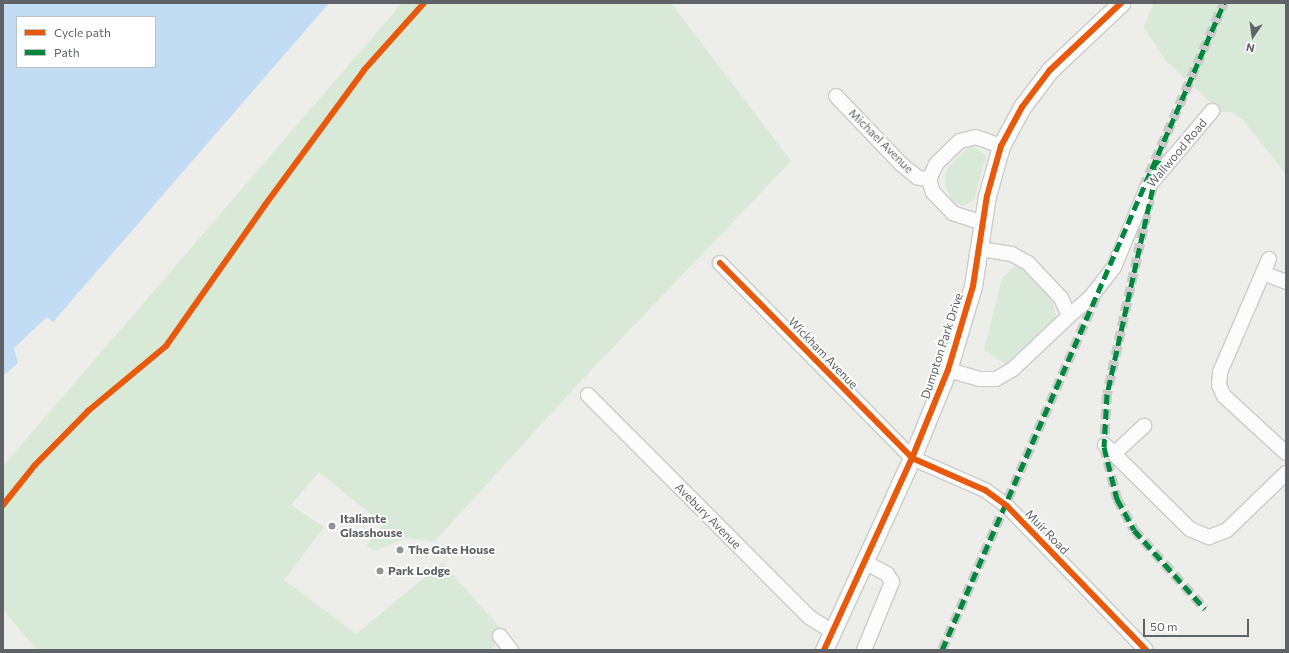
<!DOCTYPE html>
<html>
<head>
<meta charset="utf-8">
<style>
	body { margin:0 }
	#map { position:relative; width:1289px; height:653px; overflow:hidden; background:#edede9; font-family:Commissioner,sans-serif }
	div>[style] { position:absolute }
	.green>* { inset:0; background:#d8e9d7 }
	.water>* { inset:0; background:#c2dcf4 }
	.pedestrian-tunnel>* { height:10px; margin-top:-5px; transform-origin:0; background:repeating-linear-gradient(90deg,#cacac8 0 10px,transparent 0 15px) }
	.roads { filter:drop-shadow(1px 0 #cbcbcb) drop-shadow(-1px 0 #cbcbcb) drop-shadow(0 1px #cbcbcb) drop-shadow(0 -1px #cbcbcb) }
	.minor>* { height:14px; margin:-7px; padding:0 7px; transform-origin:7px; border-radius:7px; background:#fcfcfc }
	.tertiary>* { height:17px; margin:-8.5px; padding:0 8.5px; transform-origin:8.5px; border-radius:8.5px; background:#fcfcfc }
	.quiet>* { height:5px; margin-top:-2.5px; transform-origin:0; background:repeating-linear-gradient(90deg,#00873e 0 10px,transparent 0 15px) }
	.cycleway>* { height:6px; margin:-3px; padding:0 3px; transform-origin:3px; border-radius:3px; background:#e8590c }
	.dots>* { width:11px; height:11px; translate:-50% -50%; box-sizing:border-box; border:2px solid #fff; border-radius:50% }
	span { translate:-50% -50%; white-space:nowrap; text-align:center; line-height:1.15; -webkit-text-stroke:3.5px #fff; paint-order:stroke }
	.street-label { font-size:12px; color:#5f6266 }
	.poi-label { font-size:12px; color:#5f6266; font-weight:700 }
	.left { translate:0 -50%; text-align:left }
	.frame { position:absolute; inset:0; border:4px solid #5f6266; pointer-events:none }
	.legend { position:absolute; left:16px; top:16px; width:140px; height:52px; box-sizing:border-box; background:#fff; border:1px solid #bfc0c2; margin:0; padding:5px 7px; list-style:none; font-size:12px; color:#5f6266 }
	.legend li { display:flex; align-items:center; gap:8px; height:20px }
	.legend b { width:20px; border:1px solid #bfc0c2 }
	.north { position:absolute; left:1233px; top:16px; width:40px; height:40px; -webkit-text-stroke:3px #fff; paint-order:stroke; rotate:193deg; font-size:11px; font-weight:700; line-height:16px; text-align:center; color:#5f6266 }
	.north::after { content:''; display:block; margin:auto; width:14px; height:18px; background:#5f6266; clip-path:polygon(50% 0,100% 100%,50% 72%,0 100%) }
	.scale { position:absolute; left:1143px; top:619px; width:106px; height:18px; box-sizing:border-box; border:2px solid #5f6266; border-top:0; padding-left:5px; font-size:12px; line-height:14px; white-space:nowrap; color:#5f6266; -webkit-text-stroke:3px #fff; paint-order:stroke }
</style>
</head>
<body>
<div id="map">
	<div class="green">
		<div style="clip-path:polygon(402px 3px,671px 3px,791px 161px,577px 385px,434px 542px,406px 538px,374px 551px,367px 545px,383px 524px,319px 472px,291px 505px,324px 527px,284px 580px,356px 634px,442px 563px,504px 632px,491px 650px,37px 650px,3px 610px,3px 466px)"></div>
		<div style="clip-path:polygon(1154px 3px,1286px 3px,1286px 174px,1243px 120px,1232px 112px,1221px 112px,1165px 60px,1144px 27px)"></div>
		<div style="clip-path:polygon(970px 145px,986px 155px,974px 200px,962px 206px,952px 200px,946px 188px,945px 178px,947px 169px)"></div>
		<div style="clip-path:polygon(1017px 264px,1052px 299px,1056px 316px,1051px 328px,1007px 365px,984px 350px,1002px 278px)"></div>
	</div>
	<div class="water">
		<div style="clip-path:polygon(evenodd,3px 3px,329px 3px,53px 322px,47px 317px,14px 348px,18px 363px,3px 376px,3px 3px,17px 17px,155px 17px,155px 67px,17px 67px,17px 17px)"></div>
	</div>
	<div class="pedestrian-tunnel">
		<div style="left:1153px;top:185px;width:214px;rotate:102.4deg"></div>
		<div style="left:1107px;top:394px;width:53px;rotate:93.2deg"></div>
		<div style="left:1104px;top:447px;width:54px;rotate:76deg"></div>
		<div style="left:1117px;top:499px;width:35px;rotate:61deg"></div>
		<div style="left:1134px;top:530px;width:106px;rotate:48.1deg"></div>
		<div style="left:1143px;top:188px;width:202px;rotate:-66.4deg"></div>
		<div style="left:942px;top:650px;width:387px;rotate:-66.4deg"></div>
	</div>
	<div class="roads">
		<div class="minor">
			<div style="left:836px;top:96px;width:94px;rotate:46.3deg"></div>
			<div style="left:901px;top:164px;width:21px;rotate:39deg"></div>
			<div style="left:917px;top:177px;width:12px;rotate:14deg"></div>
			<div style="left:983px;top:223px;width:32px;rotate:-162deg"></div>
			<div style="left:953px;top:213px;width:29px;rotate:-134deg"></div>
			<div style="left:933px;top:192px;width:13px;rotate:-108deg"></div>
			<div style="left:929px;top:180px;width:17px;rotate:-66deg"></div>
			<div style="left:936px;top:164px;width:33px;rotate:-44deg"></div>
			<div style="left:960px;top:141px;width:16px;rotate:-14deg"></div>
			<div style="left:976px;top:137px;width:27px;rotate:20deg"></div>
			<div style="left:1269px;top:259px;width:123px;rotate:113.4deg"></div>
			<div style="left:1220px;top:372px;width:13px;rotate:94deg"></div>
			<div style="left:1219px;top:385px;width:12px;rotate:66deg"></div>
			<div style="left:1224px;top:396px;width:84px;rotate:42.6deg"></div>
			<div style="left:720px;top:263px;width:274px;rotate:45.4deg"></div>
			<div style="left:912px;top:458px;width:80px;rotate:23.7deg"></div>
			<div style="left:985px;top:490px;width:27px;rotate:36deg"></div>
			<div style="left:1007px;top:506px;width:200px;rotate:46deg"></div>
			<div style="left:1263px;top:273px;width:25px;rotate:21deg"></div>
			<div style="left:1069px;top:316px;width:28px;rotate:-41deg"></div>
			<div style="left:1090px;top:298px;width:39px;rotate:-52deg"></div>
			<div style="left:1114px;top:267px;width:86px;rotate:-67.3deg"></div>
			<div style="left:1147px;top:188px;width:101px;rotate:-49.8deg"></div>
			<div style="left:948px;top:370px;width:33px;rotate:16deg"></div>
			<div style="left:980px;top:379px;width:16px"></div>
			<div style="left:996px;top:379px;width:20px;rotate:-30deg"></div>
			<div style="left:1013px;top:369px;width:77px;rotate:-43.4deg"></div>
			<div style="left:1069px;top:316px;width:20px;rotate:-114deg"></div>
			<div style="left:1061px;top:298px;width:48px;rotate:-133.3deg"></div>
			<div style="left:1028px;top:263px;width:18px;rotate:-151deg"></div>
			<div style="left:1012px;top:254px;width:33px;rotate:-171deg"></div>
			<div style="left:588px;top:395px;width:313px;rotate:45.1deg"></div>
			<div style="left:809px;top:617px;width:28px;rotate:32deg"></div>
			<div style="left:1105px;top:445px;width:120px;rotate:44.7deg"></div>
			<div style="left:1190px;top:529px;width:21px;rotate:23deg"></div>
			<div style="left:1209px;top:537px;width:19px;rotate:-21deg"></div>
			<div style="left:1227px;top:530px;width:82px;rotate:-44deg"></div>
			<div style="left:1115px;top:453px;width:40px;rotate:-43deg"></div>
			<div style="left:500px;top:636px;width:18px;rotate:52deg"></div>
			<div style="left:864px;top:650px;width:74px;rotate:-67.6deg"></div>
			<div style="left:892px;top:582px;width:9px;rotate:-122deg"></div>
			<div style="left:887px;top:574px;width:26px;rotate:-152deg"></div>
		</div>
		<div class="tertiary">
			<div style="left:824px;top:650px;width:211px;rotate:-65.4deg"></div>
			<div style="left:912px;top:458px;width:95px;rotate:-67.8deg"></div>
			<div style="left:948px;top:370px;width:88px;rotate:-73.4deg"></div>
			<div style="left:973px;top:286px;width:91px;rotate:-81.2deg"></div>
			<div style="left:987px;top:196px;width:52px;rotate:-74.4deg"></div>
			<div style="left:1001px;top:146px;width:44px;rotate:-61.7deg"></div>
			<div style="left:1022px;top:107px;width:46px;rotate:-52.9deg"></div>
			<div style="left:1050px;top:70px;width:98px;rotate:-43.3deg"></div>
		</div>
	</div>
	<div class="quiet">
		<div style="left:1159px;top:160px;width:240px;rotate:102.5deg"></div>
		<div style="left:1107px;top:394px;width:53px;rotate:93.2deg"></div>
		<div style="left:1104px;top:447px;width:54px;rotate:76deg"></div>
		<div style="left:1117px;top:499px;width:35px;rotate:61deg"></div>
		<div style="left:1134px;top:530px;width:106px;rotate:48.1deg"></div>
		<div style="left:942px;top:650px;width:706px;rotate:-66.45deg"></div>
	</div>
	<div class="cycleway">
		<div style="left:720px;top:263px;width:274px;rotate:45.4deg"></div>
		<div style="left:912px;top:458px;width:80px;rotate:23.7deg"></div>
		<div style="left:985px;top:490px;width:27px;rotate:36deg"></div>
		<div style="left:1007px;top:506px;width:200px;rotate:46deg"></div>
		<div style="left:3px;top:505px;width:51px;rotate:-51.3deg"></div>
		<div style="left:35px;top:465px;width:76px;rotate:-45.5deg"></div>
		<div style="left:88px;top:411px;width:102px;rotate:-39.8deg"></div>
		<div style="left:166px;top:346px;width:172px;rotate:-54.9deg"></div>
		<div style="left:265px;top:205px;width:167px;rotate:-53.7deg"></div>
		<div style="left:364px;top:70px;width:90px;rotate:-48.2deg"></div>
		<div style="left:824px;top:650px;width:211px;rotate:-65.4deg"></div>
		<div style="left:912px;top:458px;width:95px;rotate:-67.8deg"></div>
		<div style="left:948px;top:370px;width:88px;rotate:-73.4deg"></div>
		<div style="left:973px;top:286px;width:91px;rotate:-81.2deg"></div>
		<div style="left:987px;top:196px;width:52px;rotate:-74.4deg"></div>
		<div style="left:1001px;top:146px;width:44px;rotate:-61.7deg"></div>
		<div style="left:1022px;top:107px;width:46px;rotate:-52.9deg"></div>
		<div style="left:1050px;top:70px;width:98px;rotate:-43.3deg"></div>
	</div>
	<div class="dots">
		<div style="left:332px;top:526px;background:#919394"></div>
		<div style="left:400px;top:550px;background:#919394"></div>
		<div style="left:380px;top:571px;background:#919394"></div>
	</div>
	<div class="street-label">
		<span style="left:881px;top:141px;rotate:45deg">Michael Avenue</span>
		<span style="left:1177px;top:153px;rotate:-50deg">Wallwood Road</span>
		<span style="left:942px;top:346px;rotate:-72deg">Dumpton Park Drive</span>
		<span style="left:823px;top:353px;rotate:46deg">Wickham Avenue</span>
		<span style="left:708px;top:516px;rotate:45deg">Avebury Avenue</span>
		<span style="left:1047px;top:532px;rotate:46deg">Muir Road</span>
	</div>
	<div class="poi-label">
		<span class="left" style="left:340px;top:526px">Italiante<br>Glasshouse</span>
		<span class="left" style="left:408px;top:550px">The Gate House</span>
		<span class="left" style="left:388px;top:571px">Park Lodge</span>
	</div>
	<div class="frame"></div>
	<ul class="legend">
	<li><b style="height:5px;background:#e8590c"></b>Cycle path</li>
	<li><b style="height:5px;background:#00873e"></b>Path</li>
	</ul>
	<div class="north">N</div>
	<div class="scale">50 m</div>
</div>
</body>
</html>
